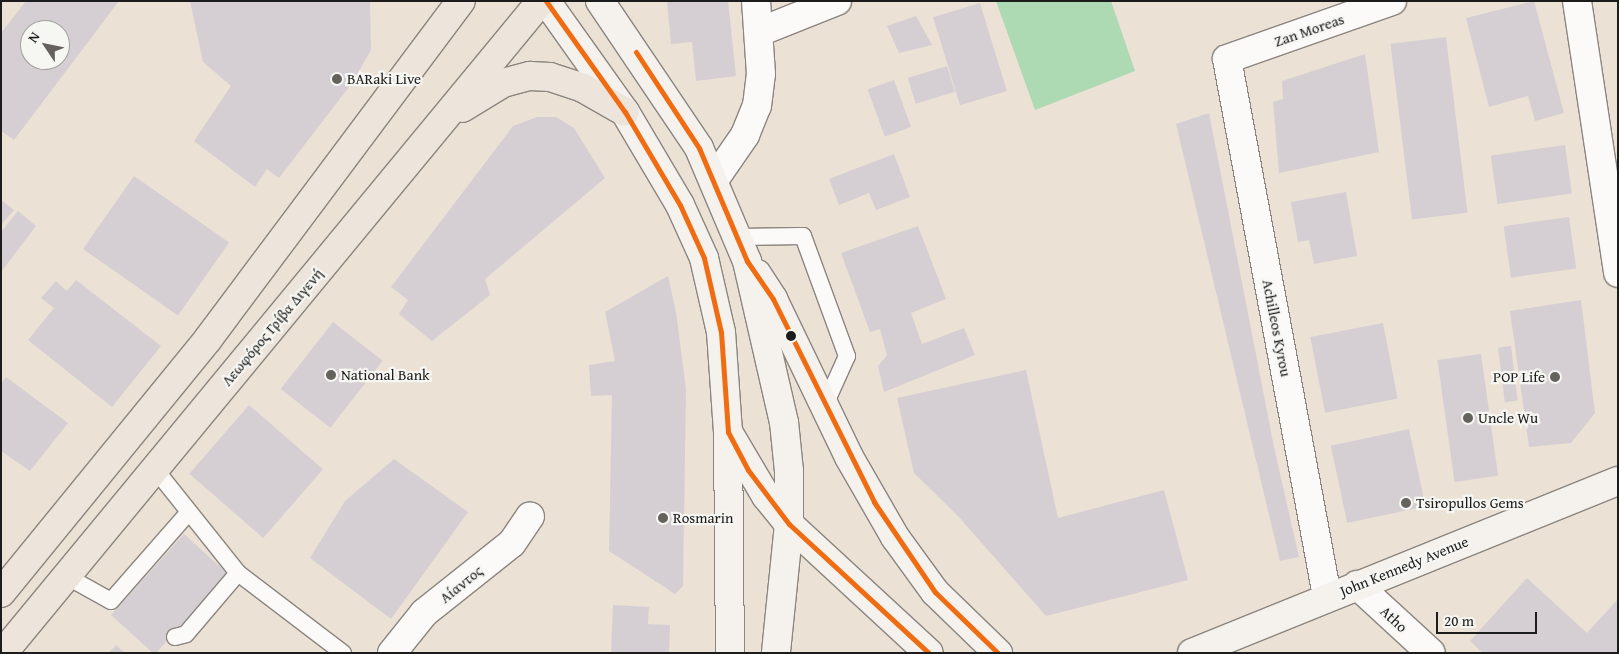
<!DOCTYPE html>
<html>
<head>
<meta charset="utf-8">
<style>
	body { margin:0 }
	#map { position:relative; width:1619px; height:654px; overflow:hidden; background:#ece1d5; font-family:"Gentium Book Plus",serif }
	div>[style] { position:absolute }
	.green>* { inset:0; background:#add9b3 }
	.building>* { inset:0; background:#d5cfd3; transform-origin:0 0 }
	.roads { filter:drop-shadow(1px 0 #8b857f) drop-shadow(-1px 0 #8b857f) drop-shadow(0 1px #8b857f) drop-shadow(0 -1px #8b857f) }
	.lane>* { height:16px; margin:-8px; padding:0 8px; transform-origin:8px; border-radius:8px; background:#fcfaf9 }
	.street>* { height:28px; margin:-14px; padding:0 14px; transform-origin:14px; border-radius:14px; background:#fcfaf9 }
	.secondary>* { height:28px; margin:-14px; padding:0 14px; transform-origin:14px; border-radius:14px; background:#f5f2ee }
	.primary>* { height:28px; margin:-14px; padding:0 14px; transform-origin:14px; border-radius:14px; background:#ede4dc }
	.bus-1>* { height:5px; margin:-2.5px; padding:0 2.5px; transform-origin:2.5px; border-radius:2.5px; background:#f06c12 }
	.dots>* { width:14px; height:14px; translate:-50% -50%; box-sizing:border-box; border:2px solid #f6f6f2; border-radius:50% }
	span { translate:-50% -50%; white-space:nowrap; text-align:center; line-height:1.15; -webkit-text-stroke:4.5px #f6f6f2; paint-order:stroke }
	.street-label { font-size:15px; color:#1c1c1c }
	.poi-label { font-size:15px; color:#1c1c1c }
	.left { translate:0 -50%; text-align:left }
	.right { translate:-100% -50%; text-align:right }
	.frame { position:absolute; inset:0; border:2px solid #1c1c1c; pointer-events:none }
	.north { position:absolute; left:20px; top:20px; width:50px; height:50px; box-sizing:border-box; background:#f6f6f2; border:1px solid #9f9f9c; border-radius:50%; rotate:304deg; font-size:14px; font-weight:700; line-height:20px; text-align:center; color:#1c1c1c }
	.north::after { content:''; display:block; margin:auto; width:18px; height:22px; background:#65615d; clip-path:polygon(50% 0,100% 100%,50% 72%,0 100%) }
	.scale { position:absolute; left:1436px; top:612px; width:101px; height:22px; box-sizing:border-box; border:2px solid #1c1c1c; border-top:0; padding-left:6px; font-size:15px; line-height:18px; white-space:nowrap; color:#1c1c1c; -webkit-text-stroke:4px #f6f6f2; paint-order:stroke }
</style>
</head>
<body>
<div id="map">
	<div class="green">
		<div style="clip-path:polygon(996px 1px,1111px 1px,1135px 71px,1035px 110px)"></div>
	</div>
	<div class="building">
		<div style="clip-path:polygon(evenodd,26px 1px,119px 1px,14px 140px,1px 131px,1px 33px,26px 1px,30px 30px,60px 30px,60px 60px,30px 60px,30px 30px)"></div>
		<div style="clip-path:polygon(190px 1px,370px 1px,371px 50px,352px 83px,279px 178px,267px 169px,255px 187px,194px 141px,231px 86px,203px 62px)"></div>
		<div style="clip-path:polygon(667px 1px,728px 1px,736px 76px,696px 81px,692px 42px,671px 44px)"></div>
		<div style="clip-path:polygon(1534px 1px,1564px 113px,1535px 121px,1528px 96px,1489px 107px,1466px 18px)"></div>
		<div style="left:980px;top:3px;width:92px;height:49px;rotate:73deg"></div>
		<div style="clip-path:polygon(916px 16px,932px 45px,899px 53px,887px 26px)"></div>
		<div style="left:1446px;top:37px;width:177px;height:56px;rotate:83deg"></div>
		<div style="clip-path:polygon(1365px 54px,1379px 152px,1279px 173px,1273px 102px,1283px 99px,1282px 81px)"></div>
		<div style="left:947px;top:66px;width:27px;height:41px;rotate:73deg"></div>
		<div style="left:894px;top:80px;width:50px;height:28px;rotate:70deg"></div>
		<div style="clip-path:polygon(1209px 113px,1274px 447px,1299px 557px,1280px 561px,1176px 124px)"></div>
		<div style="clip-path:polygon(537px 117px,556px 117px,574px 128px,605px 178px,485px 279px,490px 295px,432px 341px,399px 314px,408px 300px,391px 287px,513px 126px)"></div>
		<div style="left:1565px;top:145px;width:49px;height:75px;rotate:82deg"></div>
		<div style="clip-path:polygon(894px 154px,910px 197px,876px 210px,869px 193px,839px 205px,829px 179px)"></div>
		<div style="left:134px;top:176px;width:116px;height:89px;rotate:35deg"></div>
		<div style="clip-path:polygon(1346px 192px,1357px 256px,1314px 264px,1309px 240px,1298px 242px,1291px 202px)"></div>
		<div style="clip-path:polygon(1px 200px,14px 210px,1px 225px)"></div>
		<div style="clip-path:polygon(18px 211px,36px 226px,1px 272px,1px 232px)"></div>
		<div style="left:1569px;top:217px;width:52px;height:66px;rotate:82deg"></div>
		<div style="clip-path:polygon(918px 226px,946px 299px,911px 313px,922px 344px,964px 328px,975px 355px,884px 392px,878px 366px,887px 355px,880px 329px,870px 332px,841px 253px)"></div>
		<div style="clip-path:polygon(668px 276px,676px 312px,686px 389px,683px 586px,675px 594px,609px 551px,612px 395px,591px 396px,589px 365px,615px 361px,605px 312px)"></div>
		<div style="clip-path:polygon(76px 280px,161px 346px,112px 407px,28px 340px,54px 308px,41px 298px,56px 281px,67px 291px)"></div>
		<div style="clip-path:polygon(1581px 300px,1595px 413px,1571px 443px,1529px 447px,1510px 311px)"></div>
		<div style="left:333px;top:322px;width:63px;height:85px;rotate:38deg"></div>
		<div style="left:1383px;top:323px;width:77px;height:74px;rotate:79deg"></div>
		<div style="left:1511px;top:346px;width:55px;height:13px;rotate:83deg"></div>
		<div style="left:1481px;top:354px;width:123px;height:44px;rotate:82deg"></div>
		<div style="clip-path:polygon(1026px 370px,1058px 518px,1164px 490px,1188px 580px,1046px 616px,958px 516px,914px 473px,897px 398px)"></div>
		<div style="clip-path:polygon(6px 377px,68px 423px,30px 471px,1px 451px,1px 383px)"></div>
		<div style="left:249px;top:405px;width:98px;height:91px;rotate:41deg"></div>
		<div style="left:1409px;top:429px;width:79px;height:80px;rotate:78deg"></div>
		<div style="clip-path:polygon(394px 459px,468px 512px,391px 619px,310px 558px,345px 501px)"></div>
		<div style="clip-path:polygon(184px 534px,228px 574px,156px 653px,153px 653px,111px 615px)"></div>
		<div style="clip-path:polygon(1527px 578px,1587px 633px,1618px 599px,1618px 653px,1483px 653px,1470px 641px)"></div>
		<div style="clip-path:polygon(613px 605px,649px 607px,648px 624px,670px 625px,669px 653px,611px 653px)"></div>
		<div style="clip-path:polygon(116px 645px,125px 653px,109px 653px)"></div>
	</div>
	<div class="roads">
		<div class="lane">
			<div style="left:738px;top:237px;width:65px;rotate:-0.9deg"></div>
			<div style="left:803px;top:236px;width:128px;rotate:69.9deg"></div>
			<div style="left:847px;top:356px;width:56px;rotate:114.3deg"></div>
			<div style="left:155px;top:469px;width:133px;rotate:51.4deg"></div>
			<div style="left:238px;top:573px;width:132px;rotate:37.3deg"></div>
			<div style="left:66px;top:576px;width:51px;rotate:29.1deg"></div>
			<div style="left:111px;top:601px;width:117px;rotate:-48.8deg"></div>
			<div style="left:175px;top:637px;width:11px;rotate:-15deg"></div>
			<div style="left:186px;top:634px;width:80px;rotate:-49.6deg"></div>
		</div>
		<div class="street">
			<div style="left:1577px;top:1px;width:275px;rotate:81.4deg"></div>
			<div style="left:759px;top:32px;width:84px;rotate:-21.7deg"></div>
			<div style="left:714px;top:180px;width:55px;rotate:-55.4deg"></div>
			<div style="left:745px;top:135px;width:31px;rotate:-68deg"></div>
			<div style="left:757px;top:106px;width:32px;rotate:-83deg"></div>
			<div style="left:761px;top:74px;width:73px;rotate:-93.9deg"></div>
			<div style="left:1357px;top:585px;width:100px;rotate:42.6deg"></div>
			<div style="left:1327px;top:596px;width:546px;rotate:-100.55deg"></div>
			<div style="left:1227px;top:59px;width:175px;rotate:-19.4deg"></div>
			<div style="left:392px;top:653px;width:51px;rotate:-51.3deg"></div>
			<div style="left:424px;top:613px;width:112px;rotate:-38.5deg"></div>
			<div style="left:512px;top:543px;width:32px;rotate:-56deg"></div>
		</div>
		<div class="secondary">
			<div style="left:546px;top:1px;width:136px;rotate:54.6deg"></div>
			<div style="left:625px;top:112px;width:108px;rotate:59.4deg"></div>
			<div style="left:680px;top:205px;width:58px;rotate:65.6deg"></div>
			<div style="left:704px;top:258px;width:76px;rotate:77.1deg"></div>
			<div style="left:721px;top:332px;width:100px;rotate:86deg"></div>
			<div style="left:728px;top:432px;width:221px;rotate:89.5deg"></div>
			<div style="left:600px;top:1px;width:177px;rotate:56deg"></div>
			<div style="left:699px;top:148px;width:123px;rotate:67deg"></div>
			<div style="left:747px;top:261px;width:165px;rotate:77.1deg"></div>
			<div style="left:784px;top:422px;width:49px;rotate:84.2deg"></div>
			<div style="left:789px;top:471px;width:53px;rotate:90deg"></div>
			<div style="left:789px;top:524px;width:130px;rotate:95.8deg"></div>
			<div style="left:757px;top:274px;width:30px;rotate:57deg"></div>
			<div style="left:773px;top:299px;width:175px;rotate:64.3deg"></div>
			<div style="left:849px;top:457px;width:92px;rotate:60.1deg"></div>
			<div style="left:895px;top:537px;width:68px;rotate:54deg"></div>
			<div style="left:935px;top:592px;width:88px;rotate:44.1deg"></div>
			<div style="left:730px;top:435px;width:71px;rotate:59.5deg"></div>
			<div style="left:766px;top:496px;width:36px;rotate:51deg"></div>
			<div style="left:789px;top:524px;width:190px;rotate:42.7deg"></div>
			<div style="left:1192px;top:653px;width:459px;rotate:-22deg"></div>
		</div>
		<div class="primary">
			<div style="left:462px;top:108px;width:48px;rotate:-31.4deg"></div>
			<div style="left:503px;top:83px;width:28px;rotate:-15deg"></div>
			<div style="left:530px;top:76px;width:20px;rotate:3deg"></div>
			<div style="left:550px;top:77px;width:35px;rotate:18deg"></div>
			<div style="left:583px;top:88px;width:48px;rotate:29.7deg"></div>
			<div style="left:1px;top:593px;width:328px;rotate:-50.8deg"></div>
			<div style="left:208px;top:339px;width:422px;rotate:-53.2deg"></div>
			<div style="left:3px;top:653px;width:845px;rotate:-50.47deg"></div>
		</div>
	</div>
	<div class="bus-1">
		<div style="left:546px;top:1px;width:136px;rotate:54.6deg"></div>
		<div style="left:625px;top:112px;width:108px;rotate:59.4deg"></div>
		<div style="left:680px;top:205px;width:58px;rotate:65.6deg"></div>
		<div style="left:704px;top:258px;width:76px;rotate:77.1deg"></div>
		<div style="left:721px;top:332px;width:100px;rotate:86deg"></div>
		<div style="left:728px;top:432px;width:43px;rotate:62.2deg"></div>
		<div style="left:748px;top:470px;width:68px;rotate:52.8deg"></div>
		<div style="left:789px;top:524px;width:190px;rotate:42.7deg"></div>
		<div style="left:636px;top:52px;width:115px;rotate:56.7deg"></div>
		<div style="left:699px;top:148px;width:123px;rotate:67deg"></div>
		<div style="left:747px;top:261px;width:46px;rotate:55.6deg"></div>
		<div style="left:773px;top:299px;width:227px;rotate:63.5deg"></div>
		<div style="left:874px;top:502px;width:109px;rotate:55.9deg"></div>
		<div style="left:935px;top:592px;width:88px;rotate:44.1deg"></div>
	</div>
	<div class="dots">
		<div style="left:337px;top:79px;background:#65615d"></div>
		<div style="left:791px;top:336px;background:#1c1c1c"></div>
		<div style="left:331px;top:375px;background:#65615d"></div>
		<div style="left:1555px;top:377px;background:#65615d"></div>
		<div style="left:1468px;top:418px;background:#65615d"></div>
		<div style="left:1406px;top:503px;background:#65615d"></div>
		<div style="left:663px;top:518px;background:#65615d"></div>
	</div>
	<div class="street-label">
		<span style="left:1309px;top:30px;rotate:-19deg">Zan Moreas</span>
		<span style="left:272px;top:327px;rotate:-50deg">Λεωφόρος Γρίβα Διγενή</span>
		<span style="left:1277px;top:328px;rotate:79deg">Achilleos Kyrou</span>
		<span style="left:1404px;top:566px;rotate:-22deg">John Kennedy Avenue</span>
		<span style="left:461px;top:584px;rotate:-39deg">Αίαντος</span>
		<span style="left:1394px;top:619px;rotate:43deg">Atho</span>
	</div>
	<div class="poi-label">
		<span class="left" style="left:347px;top:79px">BARaki Live</span>
		<span class="left" style="left:341px;top:375px">National Bank</span>
		<span class="right" style="left:1545px;top:377px">POP Life</span>
		<span class="left" style="left:1478px;top:418px">Uncle Wu</span>
		<span class="left" style="left:1416px;top:503px">Tsiropullos Gems</span>
		<span class="left" style="left:673px;top:518px">Rosmarin</span>
	</div>
	<div class="frame"></div>
	<div class="north">N</div>
	<div class="scale">20 m</div>
</div>
</body>
</html>
